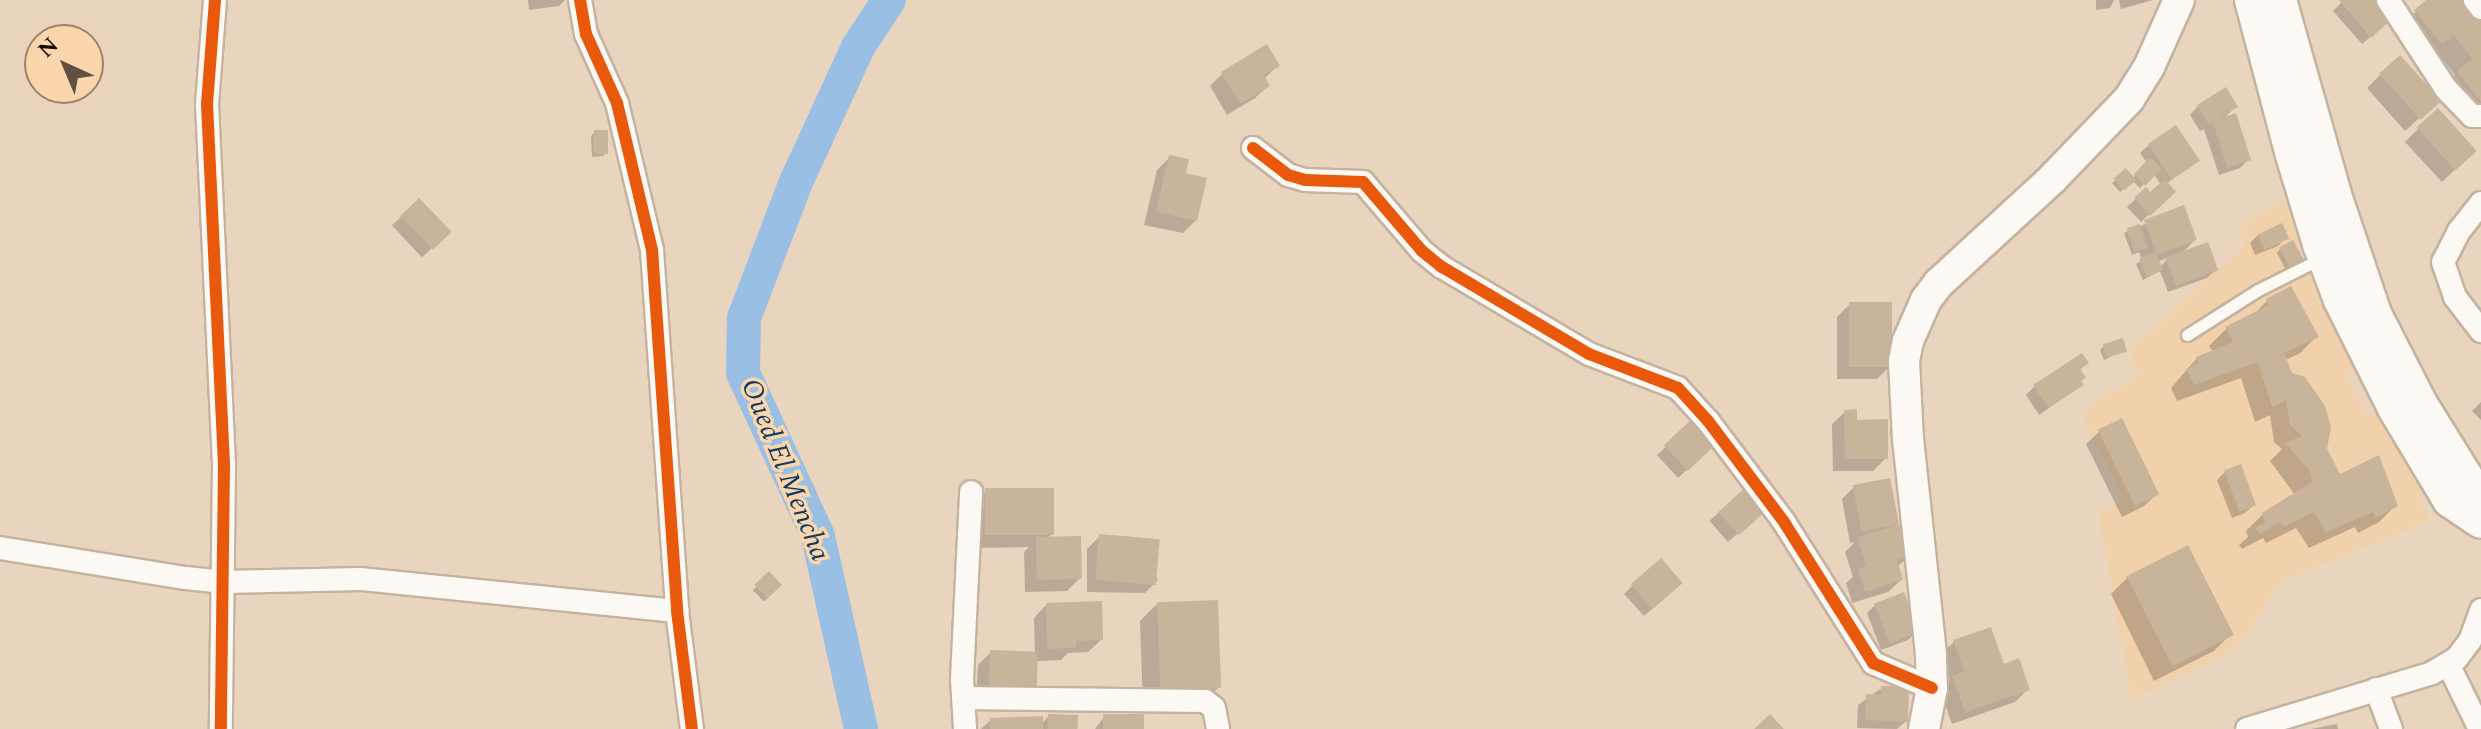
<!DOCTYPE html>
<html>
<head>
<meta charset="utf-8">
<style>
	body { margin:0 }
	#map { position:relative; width:2481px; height:729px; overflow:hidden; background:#e9d4bd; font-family:Spectral,serif }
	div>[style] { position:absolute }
	.built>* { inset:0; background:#f1d0ac }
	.shadow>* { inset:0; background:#0003; transform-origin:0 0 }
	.river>* { height:34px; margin:-17px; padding:0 17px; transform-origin:17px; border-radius:17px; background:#9abfe4 }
	.building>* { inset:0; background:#c8b39b; transform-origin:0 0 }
	.roads { filter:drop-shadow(2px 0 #c4b39f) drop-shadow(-2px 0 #c4b39f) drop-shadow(0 2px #c4b39f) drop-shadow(0 -2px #c4b39f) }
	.service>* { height:11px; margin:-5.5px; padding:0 5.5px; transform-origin:5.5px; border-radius:5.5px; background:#fcf9f5 }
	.minor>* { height:22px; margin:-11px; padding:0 11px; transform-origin:11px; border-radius:11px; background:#fcf9f5 }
	.secondary>* { height:30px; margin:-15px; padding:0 15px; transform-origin:15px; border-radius:15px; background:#fcf9f5 }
	.primary>* { height:34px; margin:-17px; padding:0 17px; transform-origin:17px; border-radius:17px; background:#fcf9f5 }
	.cycleway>* { height:12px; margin:-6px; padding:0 6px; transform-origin:6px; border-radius:6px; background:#e8590c }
	span { translate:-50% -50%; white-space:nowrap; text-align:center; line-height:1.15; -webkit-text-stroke:7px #fbd5ab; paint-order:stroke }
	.water-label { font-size:28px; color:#0e3c64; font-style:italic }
	.north { position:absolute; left:24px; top:24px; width:80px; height:80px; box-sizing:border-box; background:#fbd5ab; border:2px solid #a08367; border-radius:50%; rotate:316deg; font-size:22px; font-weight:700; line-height:32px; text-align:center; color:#180800 }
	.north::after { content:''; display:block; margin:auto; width:28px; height:36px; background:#614f42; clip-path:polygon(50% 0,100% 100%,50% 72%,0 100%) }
</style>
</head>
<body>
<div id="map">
	<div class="built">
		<div style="clip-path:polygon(2285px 200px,2308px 247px,2296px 252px,2308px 277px,2316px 275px,2364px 368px,2353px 374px,2345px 371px,2368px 418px,2374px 409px,2384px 405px,2428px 496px,2420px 500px,2430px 521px,2282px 581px,2238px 648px,2132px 700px,2098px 512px,2123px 500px,2084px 420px,2085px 413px,2094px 402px,2138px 375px,2129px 351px,2246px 244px,2237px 227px)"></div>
	</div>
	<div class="shadow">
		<div style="clip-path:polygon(528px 0,565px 0,559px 6px,529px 10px)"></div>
		<div style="clip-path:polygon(2114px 0,2110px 8px,2096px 10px,2096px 0)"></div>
		<div style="clip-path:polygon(2119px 0,2153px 0,2121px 9px)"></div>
		<div style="clip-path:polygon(2344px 0,2375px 0,2382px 26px,2362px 44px,2333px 11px)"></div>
		<div style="clip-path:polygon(2429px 0,2463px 0,2481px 23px,2481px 110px,2441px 89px,2455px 75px,2436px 51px,2424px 60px,2398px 28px)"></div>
		<div style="clip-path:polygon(1278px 65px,1264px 79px,1268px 86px,1255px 98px,1227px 115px,1210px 86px,1223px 73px)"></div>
		<div style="clip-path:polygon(2380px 75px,2425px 113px,2405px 131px,2367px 88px)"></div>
		<div style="clip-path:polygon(2198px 106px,2235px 107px,2224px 118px,2248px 160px,2240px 168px,2219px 175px,2204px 129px,2200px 131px,2190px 115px)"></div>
		<div style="clip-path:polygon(2418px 129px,2462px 163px,2442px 182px,2405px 142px)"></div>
		<div style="clip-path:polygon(595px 132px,607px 152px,603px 156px,592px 157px,591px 136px)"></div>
		<div style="clip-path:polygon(2149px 145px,2197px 161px,2166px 184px,2165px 200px,2141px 222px,2127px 207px,2146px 190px,2150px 195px,2161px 185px,2154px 174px,2140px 188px,2133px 181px,2120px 192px,2112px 183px,2126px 171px,2133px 178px,2147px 163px,2140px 153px)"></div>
		<div style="clip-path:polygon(1170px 157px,1183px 174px,1196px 220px,1183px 233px,1144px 225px,1157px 170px)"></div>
		<div style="left:419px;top:200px;width:44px;height:37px;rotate:47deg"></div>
		<div style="clip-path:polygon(evenodd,2183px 208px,2195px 240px,2180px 255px,2216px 270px,2207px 278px,2168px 292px,2160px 271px,2143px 280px,2136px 264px,2142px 260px,2139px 252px,2132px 255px,2124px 233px,2183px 208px,2169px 257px,2160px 267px,2157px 262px,2169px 257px)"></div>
		<div style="clip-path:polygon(2258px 235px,2286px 237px,2278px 246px,2255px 255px,2250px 243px)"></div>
		<div style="clip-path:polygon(2280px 249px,2302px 260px,2286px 270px,2277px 253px)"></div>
		<div style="clip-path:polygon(2267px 301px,2316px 337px,2299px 354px,2285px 360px,2339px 476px,2396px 505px,2379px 522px,2358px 533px,2355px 527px,2309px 548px,2296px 528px,2266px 543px,2263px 538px,2242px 549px,2239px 545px,2248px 537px,2246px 531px,2263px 514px,2295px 495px,2270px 461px,2282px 449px,2274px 442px,2270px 415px,2255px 422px,2241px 378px,2177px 401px,2171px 388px,2197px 358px,2213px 352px,2209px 346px,2226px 329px,2252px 316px)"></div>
		<div style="clip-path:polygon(1850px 304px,1890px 366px,1877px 379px,1837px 379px,1837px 317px)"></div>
		<div style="clip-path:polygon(2104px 346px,2125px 350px,2104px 360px,2100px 350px)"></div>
		<div style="clip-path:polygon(2086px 363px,2079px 371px,2082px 385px,2039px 415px,2026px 395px,2034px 387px)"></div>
		<div style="clip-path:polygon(2481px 402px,2481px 420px,2472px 411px)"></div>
		<div style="clip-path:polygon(1845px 412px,1886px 458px,1873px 471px,1833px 471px,1832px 424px)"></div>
		<div style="clip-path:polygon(1693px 421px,1706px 452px,1678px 478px,1657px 455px)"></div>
		<div style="clip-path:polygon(2099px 432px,2157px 494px,2144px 506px,2122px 517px,2086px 444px)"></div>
		<div style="clip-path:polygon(2225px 472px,2254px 505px,2245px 513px,2232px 518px,2217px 480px)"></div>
		<div style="clip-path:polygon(1888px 480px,1897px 527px,1910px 555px,1897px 567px,1901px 580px,1888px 592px,1852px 603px,1846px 583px,1853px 577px,1845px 552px,1855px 542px,1850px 543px,1842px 499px,1854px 487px)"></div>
		<div style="left:1745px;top:490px;width:28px;height:47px;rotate:49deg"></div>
		<div style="clip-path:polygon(986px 492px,1052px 534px,1048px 538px,1080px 578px,1067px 591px,1025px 592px,1024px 552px,1029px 547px,974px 548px,973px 505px)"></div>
		<div style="clip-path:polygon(1100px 536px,1129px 536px,1158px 580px,1145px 593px,1087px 592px,1087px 549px)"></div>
		<div style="left:769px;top:574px;width:16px;height:23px;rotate:45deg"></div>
		<div style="clip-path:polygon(2128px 577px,2231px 634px,2214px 651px,2154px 681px,2111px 594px)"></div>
		<div style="clip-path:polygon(1632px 586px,1672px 591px,1644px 616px,1624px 594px)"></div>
		<div style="clip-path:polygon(1157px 604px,1219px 687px,1202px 704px,1143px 706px,1140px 621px)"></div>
		<div style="clip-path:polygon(1876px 604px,1916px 632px,1908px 640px,1881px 650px,1867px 613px)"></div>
		<div style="clip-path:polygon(1046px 605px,1101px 640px,1088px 652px,1068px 653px,1061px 660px,1036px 661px,976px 703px,978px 665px,991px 652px,1035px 654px,1034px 618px)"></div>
		<div style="clip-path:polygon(1954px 642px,2002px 666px,2028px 689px,2015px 702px,1952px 724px,1940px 690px,1950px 680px,1941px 654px)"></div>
		<div style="clip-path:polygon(1882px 688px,1906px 721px,1897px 729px,1857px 728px,1858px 705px)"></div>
		<div style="clip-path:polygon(1049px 716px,1075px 729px,981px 729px,991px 720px,1041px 724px)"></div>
		<div style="clip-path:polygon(1104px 717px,1142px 729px,1095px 729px)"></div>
		<div style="clip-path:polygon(2337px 724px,2338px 729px,2311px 729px)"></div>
	</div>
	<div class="river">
		<div style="left:861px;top:729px;width:198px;rotate:-102.6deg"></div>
		<div style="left:818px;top:536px;width:179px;rotate:-114.7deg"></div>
		<div style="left:743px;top:373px;width:55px;rotate:-89deg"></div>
		<div style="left:744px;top:318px;width:146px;rotate:-69.1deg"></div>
		<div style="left:796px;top:182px;width:149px;rotate:-65.3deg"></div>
		<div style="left:858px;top:47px;width:56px;rotate:-56.6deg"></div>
	</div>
	<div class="building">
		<div style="clip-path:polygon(2339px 0,2378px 0,2393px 18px,2371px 38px)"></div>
		<div style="clip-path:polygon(2426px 0,2465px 0,2481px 20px,2481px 102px,2457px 71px,2472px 59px,2454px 35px,2442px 45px,2414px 10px)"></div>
		<div style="clip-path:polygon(1267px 44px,1280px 66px,1264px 75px,1270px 86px,1240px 104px,1221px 72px)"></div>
		<div style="left:2400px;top:55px;width:62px;height:28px;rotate:48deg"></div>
		<div style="clip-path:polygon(2226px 87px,2238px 107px,2218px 119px,2236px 113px,2251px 160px,2227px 168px,2213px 122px,2209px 125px,2197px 105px)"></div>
		<div style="left:2438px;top:108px;width:58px;height:29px;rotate:48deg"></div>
		<div style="left:2176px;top:125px;width:43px;height:34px;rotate:56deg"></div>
		<div style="left:594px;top:130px;width:14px;height:24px"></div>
		<div style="clip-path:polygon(1169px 155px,1189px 159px,1186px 173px,1207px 178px,1197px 221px,1156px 212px)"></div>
		<div style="left:2150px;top:157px;width:16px;height:24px;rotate:43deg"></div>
		<div style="left:2126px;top:168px;width:16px;height:16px;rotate:50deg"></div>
		<div style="clip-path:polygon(2165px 179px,2176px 192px,2150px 216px,2134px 198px,2146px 187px,2150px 192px)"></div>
		<div style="left:419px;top:198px;width:47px;height:26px;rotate:46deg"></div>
		<div style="clip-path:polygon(2184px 205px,2197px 240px,2157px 255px,2163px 270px,2146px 277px,2139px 259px,2156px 252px,2144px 220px)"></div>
		<div style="left:2282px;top:223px;width:17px;height:27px;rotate:65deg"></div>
		<div style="left:2140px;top:224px;width:25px;height:14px;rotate:72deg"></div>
		<div style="left:2293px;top:240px;width:23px;height:16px;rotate:61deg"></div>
		<div style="left:2208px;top:242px;width:30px;height:45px;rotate:70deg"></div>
		<div style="clip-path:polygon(2291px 286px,2319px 337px,2284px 353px,2292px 373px,2305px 377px,2325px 406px,2331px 427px,2327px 449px,2340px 474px,2379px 455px,2398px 506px,2375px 518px,2373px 512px,2326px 532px,2314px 512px,2284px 527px,2280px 522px,2260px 534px,2255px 527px,2265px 523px,2262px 513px,2312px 482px,2310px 471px,2285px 443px,2302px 436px,2290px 425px,2286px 400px,2272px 407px,2258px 362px,2194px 385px,2186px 369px,2199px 363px,2196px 357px,2233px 342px,2225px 327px,2269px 305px,2266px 299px)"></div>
		<div style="left:1849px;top:302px;width:43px;height:65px"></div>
		<div style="left:2123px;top:338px;width:14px;height:21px;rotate:73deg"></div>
		<div style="clip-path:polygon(2082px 353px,2089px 363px,2080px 369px,2086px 378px,2081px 381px,2084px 385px,2048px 408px,2033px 385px)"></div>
		<div style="clip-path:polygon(1857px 409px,1857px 420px,1888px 419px,1888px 459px,1845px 459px,1844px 410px)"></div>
		<div style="left:1693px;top:418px;width:35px;height:40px;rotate:47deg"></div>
		<div style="left:2122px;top:418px;width:85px;height:27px;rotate:64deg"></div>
		<div style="left:2241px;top:464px;width:44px;height:18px;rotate:70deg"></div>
		<div style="left:1890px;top:478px;width:47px;height:38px;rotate:79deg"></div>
		<div style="left:1054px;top:488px;width:47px;height:69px;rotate:90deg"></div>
		<div style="left:1745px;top:488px;width:31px;height:36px;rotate:48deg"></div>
		<div style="clip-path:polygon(1902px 524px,1912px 555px,1897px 560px,1903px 580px,1865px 592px,1858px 569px,1866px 566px,1857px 537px)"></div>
		<div style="left:1099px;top:534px;width:61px;height:46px;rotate:5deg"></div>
		<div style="left:1081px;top:536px;width:43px;height:45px;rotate:89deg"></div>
		<div style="left:2188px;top:545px;width:101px;height:69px;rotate:63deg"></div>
		<div style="left:1661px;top:558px;width:33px;height:40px;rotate:49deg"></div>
		<div style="left:769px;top:571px;width:19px;height:20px;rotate:47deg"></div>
		<div style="left:1904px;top:592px;width:43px;height:32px;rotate:69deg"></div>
		<div style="left:1218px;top:600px;width:88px;height:61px;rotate:88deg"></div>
		<div style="clip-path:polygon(1102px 601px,1103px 640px,1076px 641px,1076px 648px,1047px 649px,1046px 603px)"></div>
		<div style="clip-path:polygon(1991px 627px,2004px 664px,2019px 658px,2030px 690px,1965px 712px,1952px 676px,1964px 671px,1953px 640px)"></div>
		<div style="left:990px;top:650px;width:48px;height:40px;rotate:2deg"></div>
		<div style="clip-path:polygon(1881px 686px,1909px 686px,1908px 722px,1865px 720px,1866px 694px,1881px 695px)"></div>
		<div style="left:1048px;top:714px;width:30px;height:15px;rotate:2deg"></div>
		<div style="left:1144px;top:714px;width:15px;height:41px;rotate:90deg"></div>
		<div style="clip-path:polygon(1770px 714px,1784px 729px,1754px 729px)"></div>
		<div style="clip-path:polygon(1043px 716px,1043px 729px,990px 729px,990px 718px)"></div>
	</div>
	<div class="roads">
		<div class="service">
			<div style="left:2187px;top:335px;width:84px;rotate:-32.4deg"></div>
			<div style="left:2258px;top:290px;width:69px;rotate:-26.6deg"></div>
		</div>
		<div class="minor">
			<div style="left:215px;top:0;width:104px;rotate:94.4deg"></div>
			<div style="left:207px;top:104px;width:362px;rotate:87.3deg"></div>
			<div style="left:224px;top:466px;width:263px;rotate:90.7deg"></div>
			<div style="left:580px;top:0;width:35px;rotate:80deg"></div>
			<div style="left:586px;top:34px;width:76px;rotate:65.8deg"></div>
			<div style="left:617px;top:103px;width:151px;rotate:76.6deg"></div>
			<div style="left:652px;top:250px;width:362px;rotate:86deg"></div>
			<div style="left:677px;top:611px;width:119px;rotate:82.8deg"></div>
			<div style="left:2388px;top:0;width:106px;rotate:56.9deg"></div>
			<div style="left:2446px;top:89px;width:37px;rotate:46deg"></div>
			<div style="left:2472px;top:116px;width:9px"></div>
			<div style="left:2475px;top:0;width:10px;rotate:53deg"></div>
			<div style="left:1253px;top:148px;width:44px;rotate:37.6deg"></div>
			<div style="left:1288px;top:175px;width:18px;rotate:16deg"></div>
			<div style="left:1305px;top:180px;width:58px;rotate:2deg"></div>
			<div style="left:1363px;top:182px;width:91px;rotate:49.5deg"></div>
			<div style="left:1422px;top:251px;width:26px;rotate:39deg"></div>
			<div style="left:1442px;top:267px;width:171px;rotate:30.6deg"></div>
			<div style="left:1589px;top:354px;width:95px;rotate:20.9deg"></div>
			<div style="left:1678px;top:388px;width:45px;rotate:47.7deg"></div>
			<div style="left:1708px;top:421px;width:126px;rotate:53deg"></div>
			<div style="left:1784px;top:522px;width:167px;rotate:57.7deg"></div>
			<div style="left:1873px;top:663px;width:64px;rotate:23deg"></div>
			<div style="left:2481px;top:203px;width:36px;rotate:128deg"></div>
			<div style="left:2459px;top:231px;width:35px;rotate:117deg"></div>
			<div style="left:2443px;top:262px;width:37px;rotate:71deg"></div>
			<div style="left:2455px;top:297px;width:43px;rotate:52.6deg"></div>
			<div style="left:0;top:548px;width:188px;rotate:9.2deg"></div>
			<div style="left:186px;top:578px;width:38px;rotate:6deg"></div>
			<div style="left:224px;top:582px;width:137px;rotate:-1.3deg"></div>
			<div style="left:361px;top:579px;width:318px;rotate:5.8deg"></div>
			<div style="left:2448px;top:664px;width:72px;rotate:63.8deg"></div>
			<div style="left:2376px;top:689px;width:43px;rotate:69.4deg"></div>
			<div style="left:963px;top:698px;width:242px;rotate:0.7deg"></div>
			<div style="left:1205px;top:701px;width:11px;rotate:38deg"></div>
			<div style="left:1214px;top:708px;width:21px;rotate:79deg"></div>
			<div style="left:965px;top:729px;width:50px;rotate:-93.4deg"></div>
			<div style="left:962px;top:679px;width:187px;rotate:-87.2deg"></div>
			<div style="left:2247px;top:729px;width:193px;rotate:-16.8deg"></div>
			<div style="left:2432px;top:673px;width:29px;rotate:-31deg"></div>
			<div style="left:2457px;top:658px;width:21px;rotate:-53deg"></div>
			<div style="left:2470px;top:641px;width:33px;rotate:-70deg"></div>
		</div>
		<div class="secondary">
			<div style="left:1924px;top:729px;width:42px;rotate:-79deg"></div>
			<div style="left:1932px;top:688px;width:34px;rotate:-92deg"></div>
			<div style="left:1931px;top:654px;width:215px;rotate:-96.1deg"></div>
			<div style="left:1908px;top:440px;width:79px;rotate:-92.9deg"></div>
			<div style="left:1904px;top:361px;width:20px;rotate:-79deg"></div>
			<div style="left:1908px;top:341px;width:45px;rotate:-66.3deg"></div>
			<div style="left:1926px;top:300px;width:21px;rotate:-53deg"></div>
			<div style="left:1939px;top:283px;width:155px;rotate:-42.6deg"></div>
			<div style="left:2053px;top:178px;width:110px;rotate:-46.1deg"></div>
			<div style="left:2129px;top:99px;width:38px;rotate:-58deg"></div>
			<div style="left:2149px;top:67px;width:73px;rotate:-65.9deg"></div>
		</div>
		<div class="primary">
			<div style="left:2252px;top:0;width:160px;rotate:75.2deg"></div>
			<div style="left:2293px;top:155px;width:93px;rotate:73.1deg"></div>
			<div style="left:2320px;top:244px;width:60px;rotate:69.4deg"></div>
			<div style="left:2341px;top:300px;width:121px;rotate:63.4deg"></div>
			<div style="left:2395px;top:408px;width:107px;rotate:59.1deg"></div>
			<div style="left:2450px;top:500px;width:37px;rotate:34deg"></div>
			<div style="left:2279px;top:0;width:209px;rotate:74.2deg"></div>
			<div style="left:2336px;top:201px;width:119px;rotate:71.4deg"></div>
			<div style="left:2374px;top:314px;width:101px;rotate:62.9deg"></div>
			<div style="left:2420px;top:404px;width:93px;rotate:58.2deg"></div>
			<div style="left:2469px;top:483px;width:38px;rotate:72deg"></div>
		</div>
	</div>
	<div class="cycleway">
		<div style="left:215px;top:0;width:104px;rotate:94.4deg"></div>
		<div style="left:207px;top:104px;width:362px;rotate:87.3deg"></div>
		<div style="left:224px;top:466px;width:263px;rotate:90.7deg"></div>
		<div style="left:580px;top:0;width:35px;rotate:80deg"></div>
		<div style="left:586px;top:34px;width:76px;rotate:65.8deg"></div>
		<div style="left:617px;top:103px;width:151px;rotate:76.6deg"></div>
		<div style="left:652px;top:250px;width:362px;rotate:86deg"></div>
		<div style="left:677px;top:611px;width:119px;rotate:82.8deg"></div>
		<div style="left:1253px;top:148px;width:44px;rotate:37.6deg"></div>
		<div style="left:1288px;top:175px;width:18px;rotate:16deg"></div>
		<div style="left:1305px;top:180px;width:58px;rotate:2deg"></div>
		<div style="left:1363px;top:182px;width:91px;rotate:49.5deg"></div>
		<div style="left:1422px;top:251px;width:26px;rotate:39deg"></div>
		<div style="left:1442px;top:267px;width:171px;rotate:30.6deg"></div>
		<div style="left:1589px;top:354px;width:95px;rotate:20.9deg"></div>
		<div style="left:1678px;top:388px;width:45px;rotate:47.7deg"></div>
		<div style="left:1708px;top:421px;width:126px;rotate:53deg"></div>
		<div style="left:1784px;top:522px;width:167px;rotate:57.7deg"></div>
		<div style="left:1873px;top:663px;width:64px;rotate:23deg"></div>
	</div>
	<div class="water-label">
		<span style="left:785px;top:470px;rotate:68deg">Oued El Mencha</span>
	</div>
	<div class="north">N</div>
</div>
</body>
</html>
